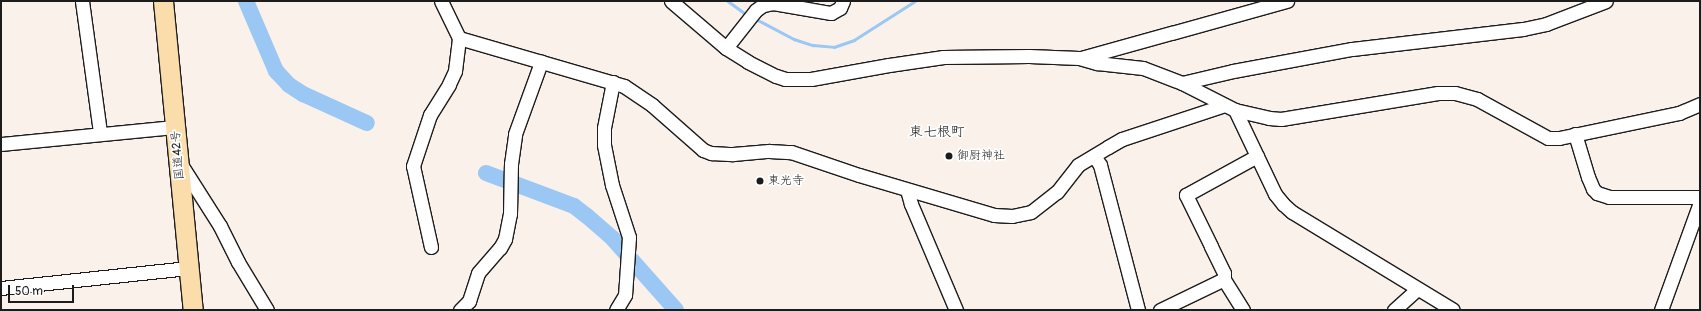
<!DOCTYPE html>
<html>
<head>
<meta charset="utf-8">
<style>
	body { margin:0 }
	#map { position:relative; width:1701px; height:311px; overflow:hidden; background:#faf1ea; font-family:Pangolin,"Klee One",sans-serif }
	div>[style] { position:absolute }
	.stream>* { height:2.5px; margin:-1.25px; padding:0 1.25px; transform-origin:1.25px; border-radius:1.25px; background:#9ac7f4 }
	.river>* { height:16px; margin:-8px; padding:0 8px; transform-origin:8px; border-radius:8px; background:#9ac7f4 }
	.roads { filter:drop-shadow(1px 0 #1c1c1c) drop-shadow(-1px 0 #1c1c1c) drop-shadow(0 1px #1c1c1c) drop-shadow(0 -1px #1c1c1c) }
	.minor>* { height:13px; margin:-6.5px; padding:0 6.5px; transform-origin:6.5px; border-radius:6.5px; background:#fff }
	.highway>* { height:19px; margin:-9.5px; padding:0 9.5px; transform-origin:9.5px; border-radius:9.5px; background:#faddab }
	.dots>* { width:11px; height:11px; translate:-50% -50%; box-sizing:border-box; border:2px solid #fff; border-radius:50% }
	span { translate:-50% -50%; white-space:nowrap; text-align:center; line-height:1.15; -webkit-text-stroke:3.5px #fff; paint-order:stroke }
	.street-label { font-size:12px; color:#1c1c1c }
	.poi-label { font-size:12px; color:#1c1c1c }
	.left { translate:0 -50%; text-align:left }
	.quarter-label { font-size:14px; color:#1c1c1c }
	.frame { position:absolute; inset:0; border:2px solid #1c1c1c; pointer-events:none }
	.scale { position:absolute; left:8px; top:285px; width:66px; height:18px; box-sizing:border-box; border:2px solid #1c1c1c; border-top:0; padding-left:5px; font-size:12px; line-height:14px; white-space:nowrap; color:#1c1c1c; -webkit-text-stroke:3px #fff; paint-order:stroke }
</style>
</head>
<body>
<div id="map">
	<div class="stream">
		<div style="left:728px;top:1px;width:22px;rotate:36deg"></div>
		<div style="left:756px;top:19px;width:43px;rotate:27.8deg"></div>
		<div style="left:794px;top:39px;width:20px;rotate:18deg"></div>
		<div style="left:813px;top:45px;width:21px;rotate:5deg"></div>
		<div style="left:834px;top:47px;width:21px;rotate:-19deg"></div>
		<div style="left:854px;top:40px;width:72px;rotate:-32.6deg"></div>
	</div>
	<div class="river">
		<div style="left:246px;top:1px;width:76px;rotate:66.8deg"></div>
		<div style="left:276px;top:71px;width:19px;rotate:47deg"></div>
		<div style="left:289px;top:85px;width:17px;rotate:33deg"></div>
		<div style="left:303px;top:94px;width:70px;rotate:24.4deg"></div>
		<div style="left:486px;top:173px;width:94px;rotate:20.6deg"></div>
		<div style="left:574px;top:206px;width:16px;rotate:38deg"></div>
		<div style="left:587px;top:216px;width:35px;rotate:41deg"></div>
		<div style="left:613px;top:239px;width:95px;rotate:48.4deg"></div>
	</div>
	<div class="roads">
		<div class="minor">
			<div style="left:82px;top:1px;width:133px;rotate:82.2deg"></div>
			<div style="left:671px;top:1px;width:72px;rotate:40.5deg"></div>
			<div style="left:726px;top:48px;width:26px;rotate:32deg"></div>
			<div style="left:748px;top:62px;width:31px;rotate:27deg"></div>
			<div style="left:776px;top:76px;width:9px;rotate:18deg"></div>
			<div style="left:785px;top:79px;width:26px"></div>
			<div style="left:811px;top:79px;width:79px;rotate:-10.2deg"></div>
			<div style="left:889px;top:65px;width:55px;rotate:-8.4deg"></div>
			<div style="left:943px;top:57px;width:86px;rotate:-0.7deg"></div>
			<div style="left:1029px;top:56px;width:50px;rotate:2.3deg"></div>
			<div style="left:1079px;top:58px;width:19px;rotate:16deg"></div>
			<div style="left:1097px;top:63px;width:46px;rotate:6.2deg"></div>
			<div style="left:1143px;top:68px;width:42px;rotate:21deg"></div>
			<div style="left:1182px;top:83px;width:59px;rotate:27deg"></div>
			<div style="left:1235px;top:110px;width:35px;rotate:13deg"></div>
			<div style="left:1269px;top:118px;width:12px;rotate:5deg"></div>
			<div style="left:1281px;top:119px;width:159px;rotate:-9.4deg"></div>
			<div style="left:1438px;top:93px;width:17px"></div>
			<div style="left:1455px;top:93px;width:23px;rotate:15deg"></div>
			<div style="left:1477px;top:99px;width:81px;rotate:28.8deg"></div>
			<div style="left:1548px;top:138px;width:11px"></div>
			<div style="left:1559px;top:138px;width:123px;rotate:-11.8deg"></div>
			<div style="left:1679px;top:113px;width:23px;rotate:-23deg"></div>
			<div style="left:459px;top:38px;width:172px;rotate:16.2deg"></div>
			<div style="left:624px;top:86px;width:34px;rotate:34deg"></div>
			<div style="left:652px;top:105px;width:68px;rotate:41.4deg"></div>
			<div style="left:703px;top:150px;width:9px;rotate:21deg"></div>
			<div style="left:711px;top:153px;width:22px;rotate:3deg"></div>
			<div style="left:733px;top:154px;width:36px;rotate:-5deg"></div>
			<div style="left:769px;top:151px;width:22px;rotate:3deg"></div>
			<div style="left:791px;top:152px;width:72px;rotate:18.7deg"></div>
			<div style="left:859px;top:175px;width:141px;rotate:16.5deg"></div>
			<div style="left:994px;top:215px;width:18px;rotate:3deg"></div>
			<div style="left:1012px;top:216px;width:19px;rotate:-12deg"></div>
			<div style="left:1031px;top:212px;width:33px;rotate:-38deg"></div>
			<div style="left:1057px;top:192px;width:34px;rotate:-52deg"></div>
			<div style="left:1078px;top:165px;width:35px;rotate:-31deg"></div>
			<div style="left:1108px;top:147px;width:16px;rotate:-30deg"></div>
			<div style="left:1122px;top:139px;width:108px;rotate:-18.3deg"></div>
			<div style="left:726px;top:48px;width:48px;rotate:-51.7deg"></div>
			<div style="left:756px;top:10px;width:9px;rotate:-36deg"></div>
			<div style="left:763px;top:5px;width:10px;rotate:-11deg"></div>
			<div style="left:773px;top:3px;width:59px;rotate:9.8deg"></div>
			<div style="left:831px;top:13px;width:10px;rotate:-29deg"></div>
			<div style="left:840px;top:8px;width:8px;rotate:-67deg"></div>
			<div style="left:1081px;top:58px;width:214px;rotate:-15.5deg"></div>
			<div style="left:613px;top:82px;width:47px;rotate:101.1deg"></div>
			<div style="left:604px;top:128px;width:17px;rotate:90deg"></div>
			<div style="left:604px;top:145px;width:41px;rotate:78.7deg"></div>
			<div style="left:612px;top:185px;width:55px;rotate:71.9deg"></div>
			<div style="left:629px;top:237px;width:58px;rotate:93.9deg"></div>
			<div style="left:625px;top:295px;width:17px;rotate:121deg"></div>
			<div style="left:1182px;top:83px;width:52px;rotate:-13.2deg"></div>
			<div style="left:1233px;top:71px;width:121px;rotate:-10.5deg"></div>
			<div style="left:1352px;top:49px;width:172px;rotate:-6.7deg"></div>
			<div style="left:1523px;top:29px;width:24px;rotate:-12deg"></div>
			<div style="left:1546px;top:24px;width:64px;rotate:-21deg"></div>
			<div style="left:1235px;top:110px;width:93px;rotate:64.5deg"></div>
			<div style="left:1275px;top:194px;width:13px;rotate:51deg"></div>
			<div style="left:1283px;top:204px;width:12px;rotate:42deg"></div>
			<div style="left:1292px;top:212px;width:188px;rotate:31.3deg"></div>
			<div style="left:1575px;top:134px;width:45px;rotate:73.2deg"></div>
			<div style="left:1588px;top:177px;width:13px;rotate:67deg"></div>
			<div style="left:1593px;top:189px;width:6px;rotate:45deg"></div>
			<div style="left:1597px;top:193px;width:13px;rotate:18deg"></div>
			<div style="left:1609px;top:197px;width:91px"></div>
			<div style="left:1px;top:144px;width:175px;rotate:-5.6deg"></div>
			<div style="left:1094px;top:156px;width:11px;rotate:56deg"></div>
			<div style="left:1100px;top:165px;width:150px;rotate:75.3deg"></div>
			<div style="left:180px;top:163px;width:75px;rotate:57.6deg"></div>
			<div style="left:220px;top:226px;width:40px;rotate:63.4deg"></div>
			<div style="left:238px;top:262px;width:56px;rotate:58.9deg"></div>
			<div style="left:907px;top:190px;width:15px;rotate:74deg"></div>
			<div style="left:911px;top:204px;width:115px;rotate:67deg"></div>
			<div style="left:431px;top:247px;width:83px;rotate:-102.5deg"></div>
			<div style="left:413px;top:166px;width:54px;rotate:-71.6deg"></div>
			<div style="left:430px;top:115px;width:36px;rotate:-58deg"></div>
			<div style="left:449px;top:84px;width:14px;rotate:-65deg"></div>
			<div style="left:455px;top:71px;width:33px;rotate:-83deg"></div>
			<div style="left:459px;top:38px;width:41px;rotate:-115.9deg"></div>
			<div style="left:1px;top:288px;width:189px;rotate:-6.1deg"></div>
			<div style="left:460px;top:310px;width:13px;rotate:-45deg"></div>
			<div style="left:469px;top:301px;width:29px;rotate:-72deg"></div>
			<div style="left:478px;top:273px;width:33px;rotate:-49deg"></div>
			<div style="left:500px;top:248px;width:10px;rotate:-61deg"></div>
			<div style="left:505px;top:239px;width:25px;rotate:-79deg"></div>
			<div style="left:510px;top:214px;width:50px;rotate:-88.9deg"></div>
			<div style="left:511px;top:164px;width:30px;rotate:-82deg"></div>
			<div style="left:515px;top:134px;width:77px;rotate:-70.1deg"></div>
			<div style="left:1160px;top:310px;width:71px;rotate:-25.8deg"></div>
			<div style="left:1243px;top:310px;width:36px;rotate:-122deg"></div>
			<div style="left:1224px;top:279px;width:6px;rotate:-90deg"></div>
			<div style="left:1224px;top:273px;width:30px;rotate:-116deg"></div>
			<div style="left:1211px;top:246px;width:57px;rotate:-116.1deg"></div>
			<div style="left:1186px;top:195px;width:81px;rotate:-28.8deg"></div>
			<div style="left:1394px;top:310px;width:31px;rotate:-42deg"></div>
			<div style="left:1661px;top:310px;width:115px;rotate:-70.1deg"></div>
		</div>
		<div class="highway">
			<div style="left:163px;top:1px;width:310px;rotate:84.5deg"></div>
		</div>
	</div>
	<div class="dots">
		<div style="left:949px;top:156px;background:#1c1c1c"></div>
		<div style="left:760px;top:181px;background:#1c1c1c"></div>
	</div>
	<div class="street-label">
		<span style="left:178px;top:155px;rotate:-95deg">国道42号</span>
	</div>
	<div class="poi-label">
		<span class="left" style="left:957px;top:156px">御厨神社</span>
		<span class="left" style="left:768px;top:181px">東光寺</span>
	</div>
	<div class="quarter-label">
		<span style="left:937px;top:132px">東七根町</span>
	</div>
	<div class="frame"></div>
	<div class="scale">50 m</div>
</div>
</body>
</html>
